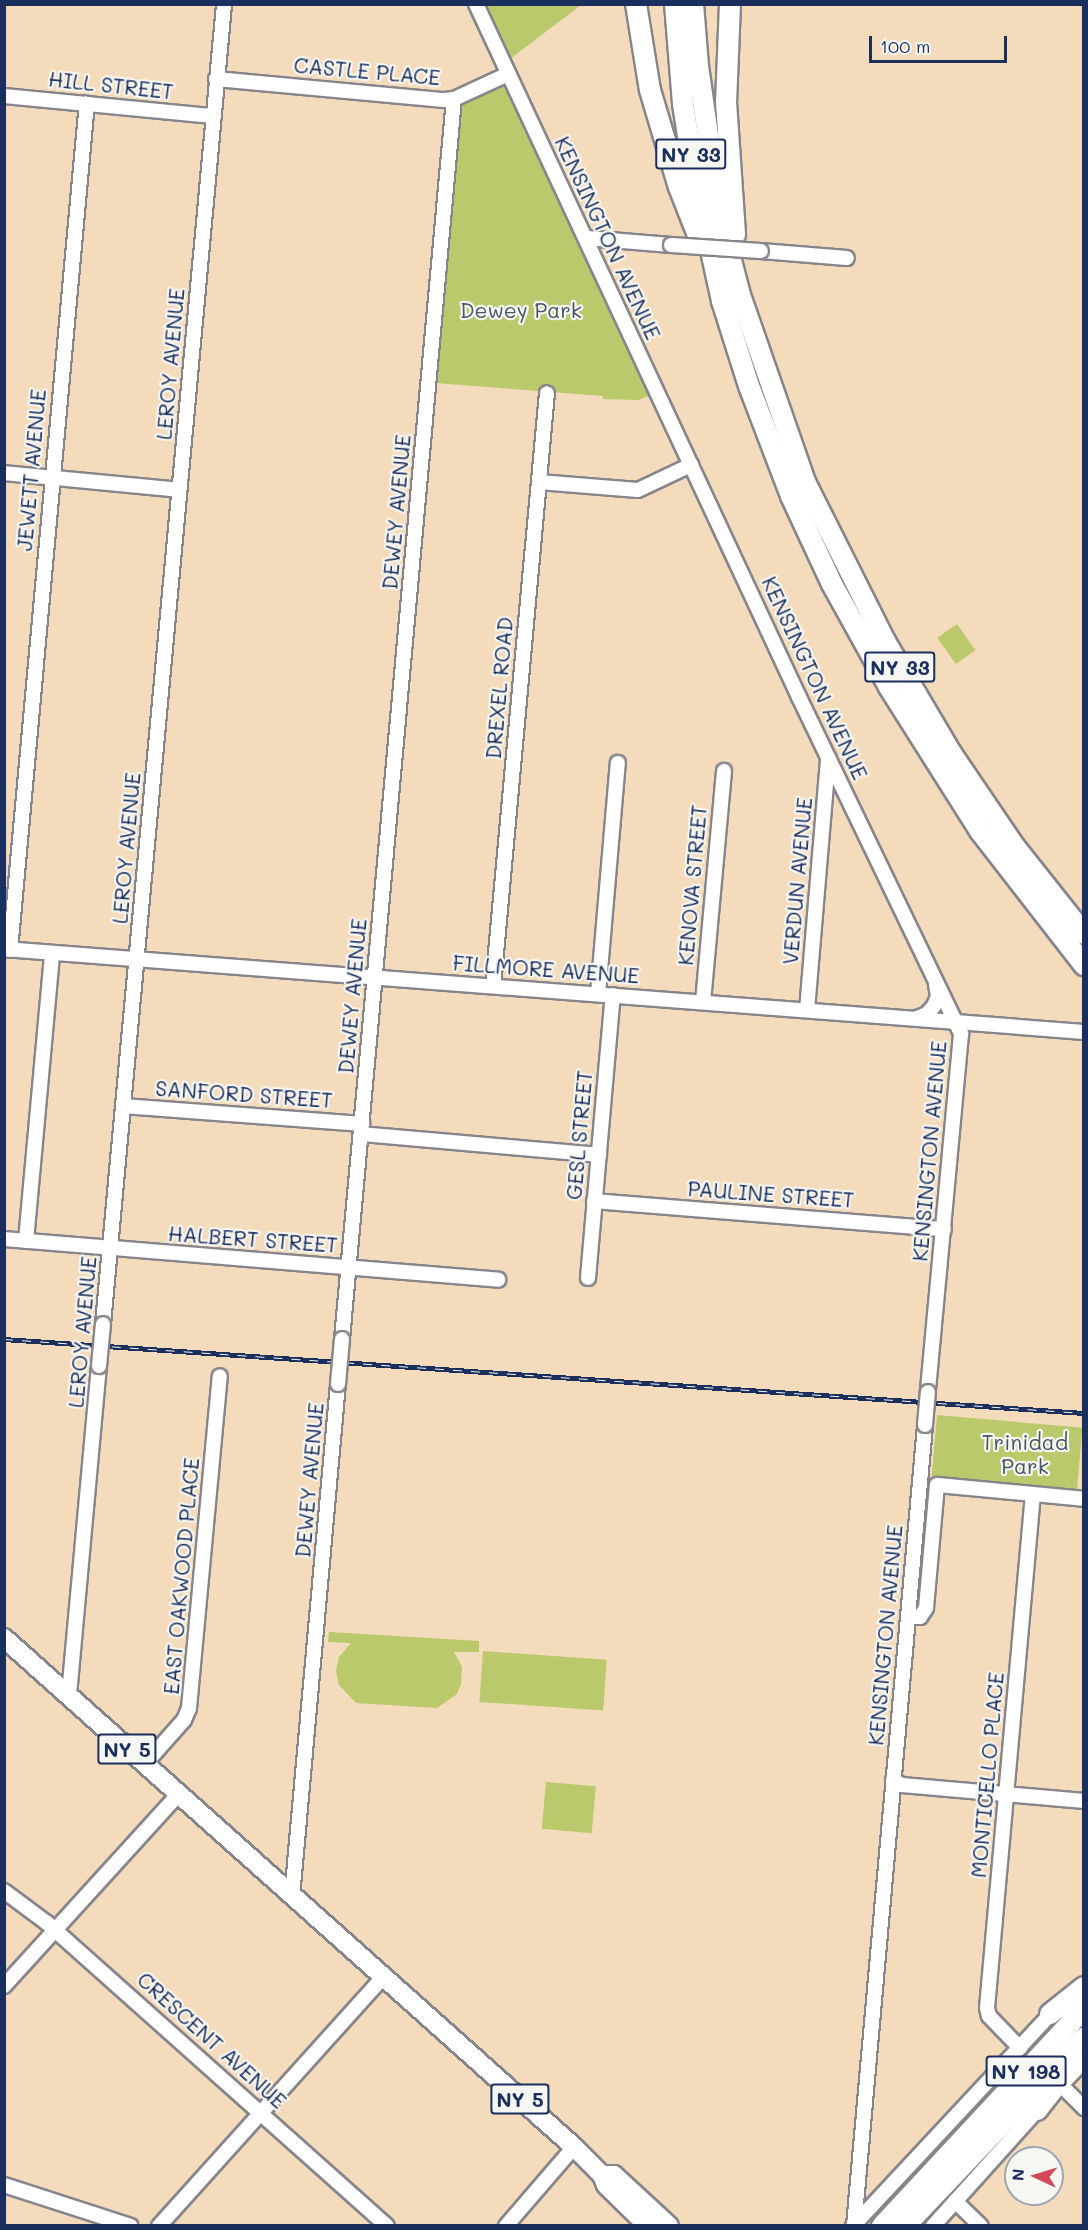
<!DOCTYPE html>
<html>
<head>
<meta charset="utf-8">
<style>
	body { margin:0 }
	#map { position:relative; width:1088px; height:2230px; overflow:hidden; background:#f3dbbb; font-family:Mali,sans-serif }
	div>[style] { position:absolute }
	.green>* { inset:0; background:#bac96c; transform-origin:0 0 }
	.roads { filter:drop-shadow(2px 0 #87858c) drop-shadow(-2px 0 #87858c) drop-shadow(0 2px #87858c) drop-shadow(0 -2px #87858c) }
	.minor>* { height:14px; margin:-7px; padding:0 7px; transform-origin:7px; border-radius:7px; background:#fff }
	.major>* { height:18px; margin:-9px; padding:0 9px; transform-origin:9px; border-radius:9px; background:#fff }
	.highway>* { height:20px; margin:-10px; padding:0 10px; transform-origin:10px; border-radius:10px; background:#fff }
	.rail>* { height:5px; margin-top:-2.5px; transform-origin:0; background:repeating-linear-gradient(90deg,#f6f6f2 0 9px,#1b2f5e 0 18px); box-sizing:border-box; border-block:2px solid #1b2f5e }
	.bridges { filter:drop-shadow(2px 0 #87858c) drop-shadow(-2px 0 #87858c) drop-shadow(0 2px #87858c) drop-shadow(0 -2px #87858c) }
	.minor-bridge>* { height:14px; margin:-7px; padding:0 7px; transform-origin:7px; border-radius:7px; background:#fff }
	span { translate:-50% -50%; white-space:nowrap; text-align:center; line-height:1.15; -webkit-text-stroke:4.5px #f6f6f2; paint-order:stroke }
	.shield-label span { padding:2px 4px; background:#f6f6f2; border:2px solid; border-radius:4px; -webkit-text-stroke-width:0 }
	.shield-label { font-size:20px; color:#1b2f5e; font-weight:700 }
	.street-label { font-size:21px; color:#1b2f5e }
	.park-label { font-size:21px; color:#435662 }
	.frame { position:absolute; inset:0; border:6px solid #1b2f5e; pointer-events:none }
	.north { position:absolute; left:1004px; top:2146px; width:60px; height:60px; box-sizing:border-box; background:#f6f6f2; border:2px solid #9ea6b7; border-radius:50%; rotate:274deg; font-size:16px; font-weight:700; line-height:24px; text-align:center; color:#1b2f5e }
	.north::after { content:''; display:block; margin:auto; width:21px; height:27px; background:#d1495b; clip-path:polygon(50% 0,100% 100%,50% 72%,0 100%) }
	.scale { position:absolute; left:869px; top:36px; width:138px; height:27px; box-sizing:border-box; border:3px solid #1b2f5e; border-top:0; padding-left:8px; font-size:18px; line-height:21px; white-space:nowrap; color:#1b2f5e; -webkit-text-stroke:4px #f6f6f2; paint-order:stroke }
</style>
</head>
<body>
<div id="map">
	<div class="green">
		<div style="clip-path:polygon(485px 5px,581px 5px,510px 59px)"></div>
		<div style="clip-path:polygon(502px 84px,506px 90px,649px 396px,638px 400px,603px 399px,603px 396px,435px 383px,460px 104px)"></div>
		<div style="left:957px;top:624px;width:32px;height:24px;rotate:55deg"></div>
		<div style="left:937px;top:1415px;width:146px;height:65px;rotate:5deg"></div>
		<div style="clip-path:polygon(329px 1632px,479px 1641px,479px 1652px,454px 1652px,462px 1667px,461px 1684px,457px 1694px,437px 1708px,356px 1703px,339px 1685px,336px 1671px,339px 1657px,351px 1643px,328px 1642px)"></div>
		<div style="left:483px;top:1651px;width:124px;height:51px;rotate:4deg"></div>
		<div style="left:546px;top:1782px;width:50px;height:47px;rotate:5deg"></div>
	</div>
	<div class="roads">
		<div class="minor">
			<div style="left:476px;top:4px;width:765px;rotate:65.01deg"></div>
			<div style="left:799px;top:697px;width:374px;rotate:64.3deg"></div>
			<div style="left:961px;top:1034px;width:360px;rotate:95.3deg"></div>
			<div style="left:216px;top:79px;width:229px;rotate:5.3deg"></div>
			<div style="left:444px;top:100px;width:10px;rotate:-6deg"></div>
			<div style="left:454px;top:99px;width:60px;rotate:-24.8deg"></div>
			<div style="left:4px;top:96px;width:210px;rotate:5.5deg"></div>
			<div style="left:586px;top:238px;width:85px;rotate:4.7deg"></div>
			<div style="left:761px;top:251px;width:86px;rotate:4.7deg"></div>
			<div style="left:4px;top:473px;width:176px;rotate:5.5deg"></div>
			<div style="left:539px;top:482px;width:99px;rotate:4.6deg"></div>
			<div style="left:638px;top:490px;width:59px;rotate:-25.3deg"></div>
			<div style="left:4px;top:949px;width:1083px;rotate:4.39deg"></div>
			<div style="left:10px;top:950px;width:850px;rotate:-84.81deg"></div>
			<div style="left:493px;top:986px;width:595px;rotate:-84.8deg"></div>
			<div style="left:598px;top:994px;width:232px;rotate:-85.1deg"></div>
			<div style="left:703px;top:1002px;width:232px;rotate:-84.8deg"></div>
			<div style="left:807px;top:1010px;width:253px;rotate:-85.2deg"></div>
			<div style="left:917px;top:1018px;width:11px;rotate:-22deg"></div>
			<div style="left:927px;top:1014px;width:11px;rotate:-49deg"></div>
			<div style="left:934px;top:1006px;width:11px;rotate:-68deg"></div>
			<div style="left:938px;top:996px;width:11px;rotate:-100deg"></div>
			<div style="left:123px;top:1106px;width:240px;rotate:4.3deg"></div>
			<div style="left:361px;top:1134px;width:239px;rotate:5deg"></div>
			<div style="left:594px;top:1201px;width:351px;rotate:4.6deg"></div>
			<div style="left:4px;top:1239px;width:496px;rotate:4.7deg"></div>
			<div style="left:26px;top:1241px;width:289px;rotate:-84.8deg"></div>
			<div style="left:588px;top:1278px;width:284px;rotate:-85deg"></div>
			<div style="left:103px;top:1324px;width:1326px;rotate:-84.76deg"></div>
			<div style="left:342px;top:1339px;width:1245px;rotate:-84.84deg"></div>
			<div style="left:908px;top:1617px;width:12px"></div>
			<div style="left:920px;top:1617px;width:11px;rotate:-56deg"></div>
			<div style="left:926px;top:1608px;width:123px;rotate:-84.9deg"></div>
			<div style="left:937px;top:1485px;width:148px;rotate:5.4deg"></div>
			<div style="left:69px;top:1695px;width:330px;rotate:-84.8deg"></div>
			<div style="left:144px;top:1765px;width:60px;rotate:-48.4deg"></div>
			<div style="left:184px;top:1720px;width:13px;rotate:-67deg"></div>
			<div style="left:189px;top:1708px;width:333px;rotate:-84.7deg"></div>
			<div style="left:893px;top:1780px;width:10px;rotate:29deg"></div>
			<div style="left:902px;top:1785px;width:183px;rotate:5deg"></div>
			<div style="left:4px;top:1891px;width:54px;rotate:36.7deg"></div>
			<div style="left:47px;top:1923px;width:455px;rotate:41.7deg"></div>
			<div style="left:292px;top:1897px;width:515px;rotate:-84.88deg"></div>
			<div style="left:4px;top:1986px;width:258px;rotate:-47.7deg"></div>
			<div style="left:1020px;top:2048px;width:45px;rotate:-134.1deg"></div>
			<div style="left:989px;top:2016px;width:8px;rotate:-104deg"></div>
			<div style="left:987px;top:2008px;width:516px;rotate:-84.89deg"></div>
			<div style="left:1061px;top:2085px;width:33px;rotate:45deg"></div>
			<div style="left:1060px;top:2086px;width:35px;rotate:-46deg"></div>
			<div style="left:4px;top:2185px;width:133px;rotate:17.9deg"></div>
			<div style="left:955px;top:2201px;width:36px;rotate:44deg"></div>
			<div style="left:159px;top:2226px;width:335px;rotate:-48deg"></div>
			<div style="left:506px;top:2226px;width:104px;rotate:-49.3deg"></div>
			<div style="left:853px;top:2226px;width:298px;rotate:-47deg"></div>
			<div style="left:854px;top:2226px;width:804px;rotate:-84.93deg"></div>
			<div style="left:933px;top:2226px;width:164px;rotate:-48deg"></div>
		</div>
		<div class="major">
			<div style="left:4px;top:1638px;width:764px;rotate:41.76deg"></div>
			<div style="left:574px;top:2147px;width:40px;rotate:45deg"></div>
			<div style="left:602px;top:2175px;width:11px;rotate:68deg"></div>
			<div style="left:606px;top:2185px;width:59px;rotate:44.3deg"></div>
			<div style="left:602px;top:2175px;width:12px"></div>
			<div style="left:614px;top:2175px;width:75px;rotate:42.8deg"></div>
		</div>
		<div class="highway">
			<div style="left:636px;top:4px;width:87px;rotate:80.8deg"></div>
			<div style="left:650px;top:90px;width:101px;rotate:73.4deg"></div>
			<div style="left:679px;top:187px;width:49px;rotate:68.6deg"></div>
			<div style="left:675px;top:4px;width:100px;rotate:85.4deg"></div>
			<div style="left:683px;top:104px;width:65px;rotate:81.1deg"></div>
			<div style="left:693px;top:168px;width:136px;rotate:77.7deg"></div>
			<div style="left:722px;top:301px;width:89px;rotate:72.4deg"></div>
			<div style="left:749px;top:386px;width:118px;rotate:69.1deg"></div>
			<div style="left:791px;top:496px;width:97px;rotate:65deg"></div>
			<div style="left:832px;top:584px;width:118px;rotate:61deg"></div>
			<div style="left:889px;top:687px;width:170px;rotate:57.7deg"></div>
			<div style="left:980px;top:831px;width:170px;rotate:52.2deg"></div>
			<div style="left:693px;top:4px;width:62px;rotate:85.4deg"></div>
			<div style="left:698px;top:66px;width:154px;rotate:81.8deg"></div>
			<div style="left:720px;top:218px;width:80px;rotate:75.4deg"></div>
			<div style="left:740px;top:295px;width:200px;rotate:70.8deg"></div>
			<div style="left:806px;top:484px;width:178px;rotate:63.3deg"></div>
			<div style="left:886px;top:643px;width:128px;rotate:59.4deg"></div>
			<div style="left:951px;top:753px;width:114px;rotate:55.8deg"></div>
			<div style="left:1015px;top:847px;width:111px;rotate:51.6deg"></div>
			<div style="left:730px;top:4px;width:98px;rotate:92.3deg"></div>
			<div style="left:726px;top:102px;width:133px;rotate:86.1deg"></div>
			<div style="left:1050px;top:2014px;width:43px;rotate:-38.5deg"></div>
			<div style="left:1037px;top:2110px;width:42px;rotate:-51.8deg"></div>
			<div style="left:882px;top:2226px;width:296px;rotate:-47.1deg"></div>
			<div style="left:905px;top:2226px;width:260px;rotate:-46.4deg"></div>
		</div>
	</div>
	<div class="rail">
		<div style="left:4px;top:1339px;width:1083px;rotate:3.92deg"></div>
	</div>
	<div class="bridges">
		<div class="minor-bridge">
			<div style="left:671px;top:245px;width:90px;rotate:3.8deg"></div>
			<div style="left:99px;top:1366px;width:42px;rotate:-84.6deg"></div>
			<div style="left:338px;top:1384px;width:45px;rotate:-84.9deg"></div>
			<div style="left:925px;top:1425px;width:33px;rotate:-85deg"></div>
		</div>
	</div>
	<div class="shield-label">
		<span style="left:691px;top:154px">NY 33</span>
		<span style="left:900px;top:667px">NY 33</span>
		<span style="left:127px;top:1749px">NY 5</span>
		<span style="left:1026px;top:2071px">NY 198</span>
		<span style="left:520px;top:2099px">NY 5</span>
	</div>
	<div class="street-label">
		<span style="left:367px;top:71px;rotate:5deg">CASTLE PLACE</span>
		<span style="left:111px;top:85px;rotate:6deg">HILL STREET</span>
		<span style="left:608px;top:238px;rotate:65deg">KENSINGTON AVENUE</span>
		<span style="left:170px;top:364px;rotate:-85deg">LEROY AVENUE</span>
		<span style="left:31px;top:470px;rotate:-85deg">JEWETT AVENUE</span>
		<span style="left:396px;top:512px;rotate:-85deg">DEWEY AVENUE</span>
		<span style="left:815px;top:678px;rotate:65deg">KENSINGTON AVENUE</span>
		<span style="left:499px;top:688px;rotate:-85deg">DREXEL ROAD</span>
		<span style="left:126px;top:848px;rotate:-85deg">LEROY AVENUE</span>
		<span style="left:797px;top:881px;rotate:-85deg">VERDUN AVENUE</span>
		<span style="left:692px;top:885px;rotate:-85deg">KENOVA STREET</span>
		<span style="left:546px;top:969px;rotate:4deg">FILLMORE AVENUE</span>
		<span style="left:352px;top:996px;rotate:-85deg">DEWEY AVENUE</span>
		<span style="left:244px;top:1094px;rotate:4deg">SANFORD STREET</span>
		<span style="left:579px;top:1135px;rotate:-85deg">GESL STREET</span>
		<span style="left:929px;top:1151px;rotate:-85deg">KENSINGTON AVENUE</span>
		<span style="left:771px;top:1194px;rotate:4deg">PAULINE STREET</span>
		<span style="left:253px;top:1239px;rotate:4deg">HALBERT STREET</span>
		<span style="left:82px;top:1332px;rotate:-85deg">LEROY AVENUE</span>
		<span style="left:309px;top:1480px;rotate:-85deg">DEWEY AVENUE</span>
		<span style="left:181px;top:1576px;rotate:-85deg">EAST OAKWOOD PLACE</span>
		<span style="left:885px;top:1635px;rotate:-85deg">KENSINGTON AVENUE</span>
		<span style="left:987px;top:1775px;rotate:-85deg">MONTICELLO PLACE</span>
		<span style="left:212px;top:2040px;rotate:42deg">CRESCENT AVENUE</span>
	</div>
	<div class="park-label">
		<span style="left:521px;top:310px">Dewey Park</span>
		<span style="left:1025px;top:1454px">Trinidad<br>Park</span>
	</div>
	<div class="frame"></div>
	<div class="north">N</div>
	<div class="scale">100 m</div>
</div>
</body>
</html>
